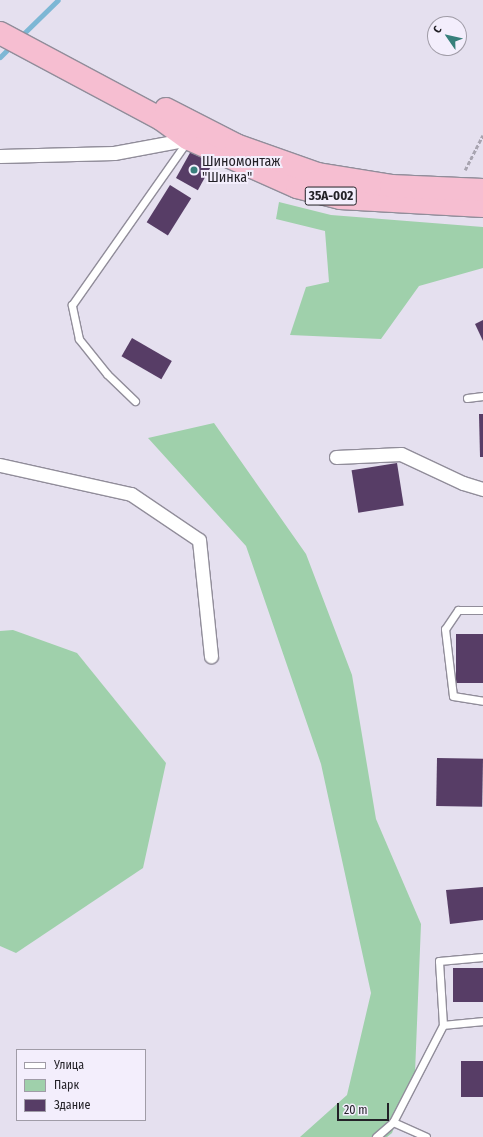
<!DOCTYPE html>
<html>
<head>
<meta charset="utf-8">
<style>
	body { margin:0 }
	#map { position:relative; width:483px; height:1137px; overflow:hidden; background:#e5e0ef; font-family:"Fira Sans Condensed",sans-serif }
	div>[style] { position:absolute }
	.green>* { inset:0; background:#9fd0ab }
	.stream>* { height:5px; margin:-2.5px; padding:0 2.5px; transform-origin:2.5px; border-radius:2.5px; background:#7db7d5 }
	.building>* { inset:0; background:#573d66; transform-origin:0 0 }
	.path>* { height:2.5px; margin-top:-1.25px; transform-origin:0; background:repeating-linear-gradient(90deg,#a8a4b0 0 4px,transparent 0 6px) }
	.roads { filter:drop-shadow(1px 0 #918d9a) drop-shadow(-1px 0 #918d9a) drop-shadow(0 1px #918d9a) drop-shadow(0 -1px #918d9a) }
	.lane>* { height:7px; margin:-3.5px; padding:0 3.5px; transform-origin:3.5px; border-radius:3.5px; background:#fff }
	.street>* { height:13px; margin:-6.5px; padding:0 6.5px; transform-origin:6.5px; border-radius:6.5px; background:#fff }
	.highway>* { height:22px; margin:-11px; padding:0 11px; transform-origin:11px; border-radius:11px; background:#f6bed1 }
	.dots>* { width:11px; height:11px; translate:-50% -50%; box-sizing:border-box; border:2px solid #f3eefc; border-radius:50% }
	span { translate:-50% -50%; white-space:nowrap; text-align:center; line-height:1.15; -webkit-text-stroke:4px #f3eefc; paint-order:stroke }
	.shield-label span { padding:1px 3px; background:#f3eefc; border:1px solid; border-radius:3px; -webkit-text-stroke-width:0 }
	.shield-label { font-size:13px; color:#232127; font-weight:700 }
	.poi-label { font-size:14px; color:#232127 }
	.left { translate:0 -50%; text-align:left }
	.legend { position:absolute; left:16px; top:1049px; width:130px; height:72px; box-sizing:border-box; background:#f3eefc; border:1px solid #a09ca7; margin:0; padding:5px 7px; list-style:none; font-size:12px; color:#232127 }
	.legend li { display:flex; align-items:center; gap:8px; height:20px }
	.legend b { width:20px; border:1px solid #a09ca7 }
	.north { position:absolute; left:427px; top:16px; width:40px; height:40px; box-sizing:border-box; background:#f3eefc; border:1px solid #a09ca7; border-radius:50%; rotate:304deg; font-size:11px; font-weight:700; line-height:16px; text-align:center; color:#232127 }
	.north::after { content:''; display:block; margin:auto; width:14px; height:18px; background:#377f7b; clip-path:polygon(50% 0,100% 100%,50% 72%,0 100%) }
	.scale { position:absolute; left:337px; top:1103px; width:52px; height:18px; box-sizing:border-box; border:2px solid #232127; border-top:0; padding-left:5px; font-size:12px; line-height:14px; white-space:nowrap; color:#232127; -webkit-text-stroke:3px #f3eefc; paint-order:stroke }
</style>
</head>
<body>
<div id="map">
	<div class="green">
		<div style="clip-path:polygon(279px 202px,331px 215px,483px 227px,483px 268px,419px 286px,381px 339px,290px 335px,306px 287px,329px 282px,325px 231px,276px 219px)"></div>
		<div style="clip-path:polygon(214px 423px,306px 554px,352px 675px,376px 819px,421px 924px,415px 1073px,392px 1133px,387px 1137px,300px 1137px,347px 1095px,371px 993px,321px 764px,246px 546px,148px 438px)"></div>
		<div style="clip-path:polygon(13px 630px,77px 653px,166px 763px,143px 868px,16px 953px,0 946px,0 631px)"></div>
	</div>
	<div class="stream">
		<div style="left:19px;top:38px;width:54px;rotate:-44.3deg"></div>
		<div style="left:0;top:57px;width:17px;rotate:-45deg"></div>
	</div>
	<div class="building">
		<div style="left:191px;top:151px;width:25px;height:31px;rotate:29deg"></div>
		<div style="left:170px;top:185px;width:25px;height:44px;rotate:32deg"></div>
		<div style="clip-path:polygon(483px 320px,483px 341px,475px 324px)"></div>
		<div style="left:132px;top:338px;width:46px;height:21px;rotate:30deg"></div>
		<div style="clip-path:polygon(479px 414px,483px 414px,483px 457px,480px 457px)"></div>
		<div style="left:397px;top:463px;width:43px;height:46px;rotate:81deg"></div>
		<div style="left:456px;top:634px;width:27px;height:49px"></div>
		<div style="left:437px;top:758px;width:46px;height:48px;rotate:1deg"></div>
		<div style="clip-path:polygon(483px 887px,483px 920px,450px 924px,446px 890px)"></div>
		<div style="left:483px;top:968px;width:34px;height:30px;rotate:90deg"></div>
		<div style="left:483px;top:1061px;width:36px;height:22px;rotate:90deg"></div>
	</div>
	<div class="path">
		<div style="left:465px;top:170px;width:39px;rotate:-63deg"></div>
	</div>
	<div class="roads">
		<div class="lane">
			<div style="left:467px;top:398px;width:16px;rotate:-7deg"></div>
			<div style="left:135px;top:401px;width:39px;rotate:-136deg"></div>
			<div style="left:107px;top:374px;width:45px;rotate:-128.7deg"></div>
			<div style="left:79px;top:339px;width:35px;rotate:-102deg"></div>
			<div style="left:72px;top:305px;width:202px;rotate:-54.9deg"></div>
			<div style="left:483px;top:610px;width:25px;rotate:180deg"></div>
			<div style="left:458px;top:610px;width:23px;rotate:124deg"></div>
			<div style="left:445px;top:629px;width:67px;rotate:83.2deg"></div>
			<div style="left:453px;top:696px;width:30px;rotate:9deg"></div>
			<div style="left:443px;top:1025px;width:40px;rotate:-5.7deg"></div>
			<div style="left:393px;top:1122px;width:36px;rotate:24deg"></div>
			<div style="left:376px;top:1137px;width:23px;rotate:-41deg"></div>
			<div style="left:393px;top:1122px;width:109px;rotate:-62.7deg"></div>
			<div style="left:443px;top:1025px;width:64px;rotate:-93.6deg"></div>
			<div style="left:439px;top:961px;width:44px;rotate:-5.2deg"></div>
		</div>
		<div class="street">
			<div style="left:0;top:156px;width:114px;rotate:-1.5deg"></div>
			<div style="left:114px;top:153px;width:76px;rotate:-10.6deg"></div>
			<div style="left:336px;top:457px;width:65px;rotate:-2.6deg"></div>
			<div style="left:401px;top:454px;width:68px;rotate:25.1deg"></div>
			<div style="left:463px;top:483px;width:21px;rotate:17deg"></div>
			<div style="left:0;top:465px;width:134px;rotate:12.5deg"></div>
			<div style="left:131px;top:494px;width:82px;rotate:34.1deg"></div>
			<div style="left:199px;top:540px;width:117px;rotate:84.1deg"></div>
		</div>
		<div class="highway">
			<div style="left:0;top:33px;width:183px;rotate:28.1deg"></div>
			<div style="left:161px;top:119px;width:34px;rotate:36deg"></div>
			<div style="left:189px;top:139px;width:118px;rotate:24deg"></div>
			<div style="left:297px;top:187px;width:44px;rotate:14.3deg"></div>
			<div style="left:340px;top:198px;width:143px;rotate:3.2deg"></div>
			<div style="left:166px;top:109px;width:79px;rotate:27.2deg"></div>
			<div style="left:236px;top:145px;width:87px;rotate:19.5deg"></div>
			<div style="left:318px;top:174px;width:74px;rotate:9.3deg"></div>
			<div style="left:391px;top:186px;width:92px;rotate:2.5deg"></div>
		</div>
	</div>
	<div class="dots">
		<div style="left:194px;top:170px;background:#377f7b"></div>
	</div>
	<div class="shield-label">
		<span style="left:331px;top:196px">35А-002</span>
	</div>
	<div class="poi-label">
		<span class="left" style="left:202px;top:170px">Шиномонтаж<br>"Шинка"</span>
	</div>
	<ul class="legend">
	<li><b style="height:5px;background:#fff"></b>Улица</li>
	<li><b style="height:11px;background:#9fd0ab"></b>Парк</li>
	<li><b style="height:11px;background:#573d66"></b>Здание</li>
	</ul>
	<div class="north">С</div>
	<div class="scale">20 m</div>
</div>
</body>
</html>
